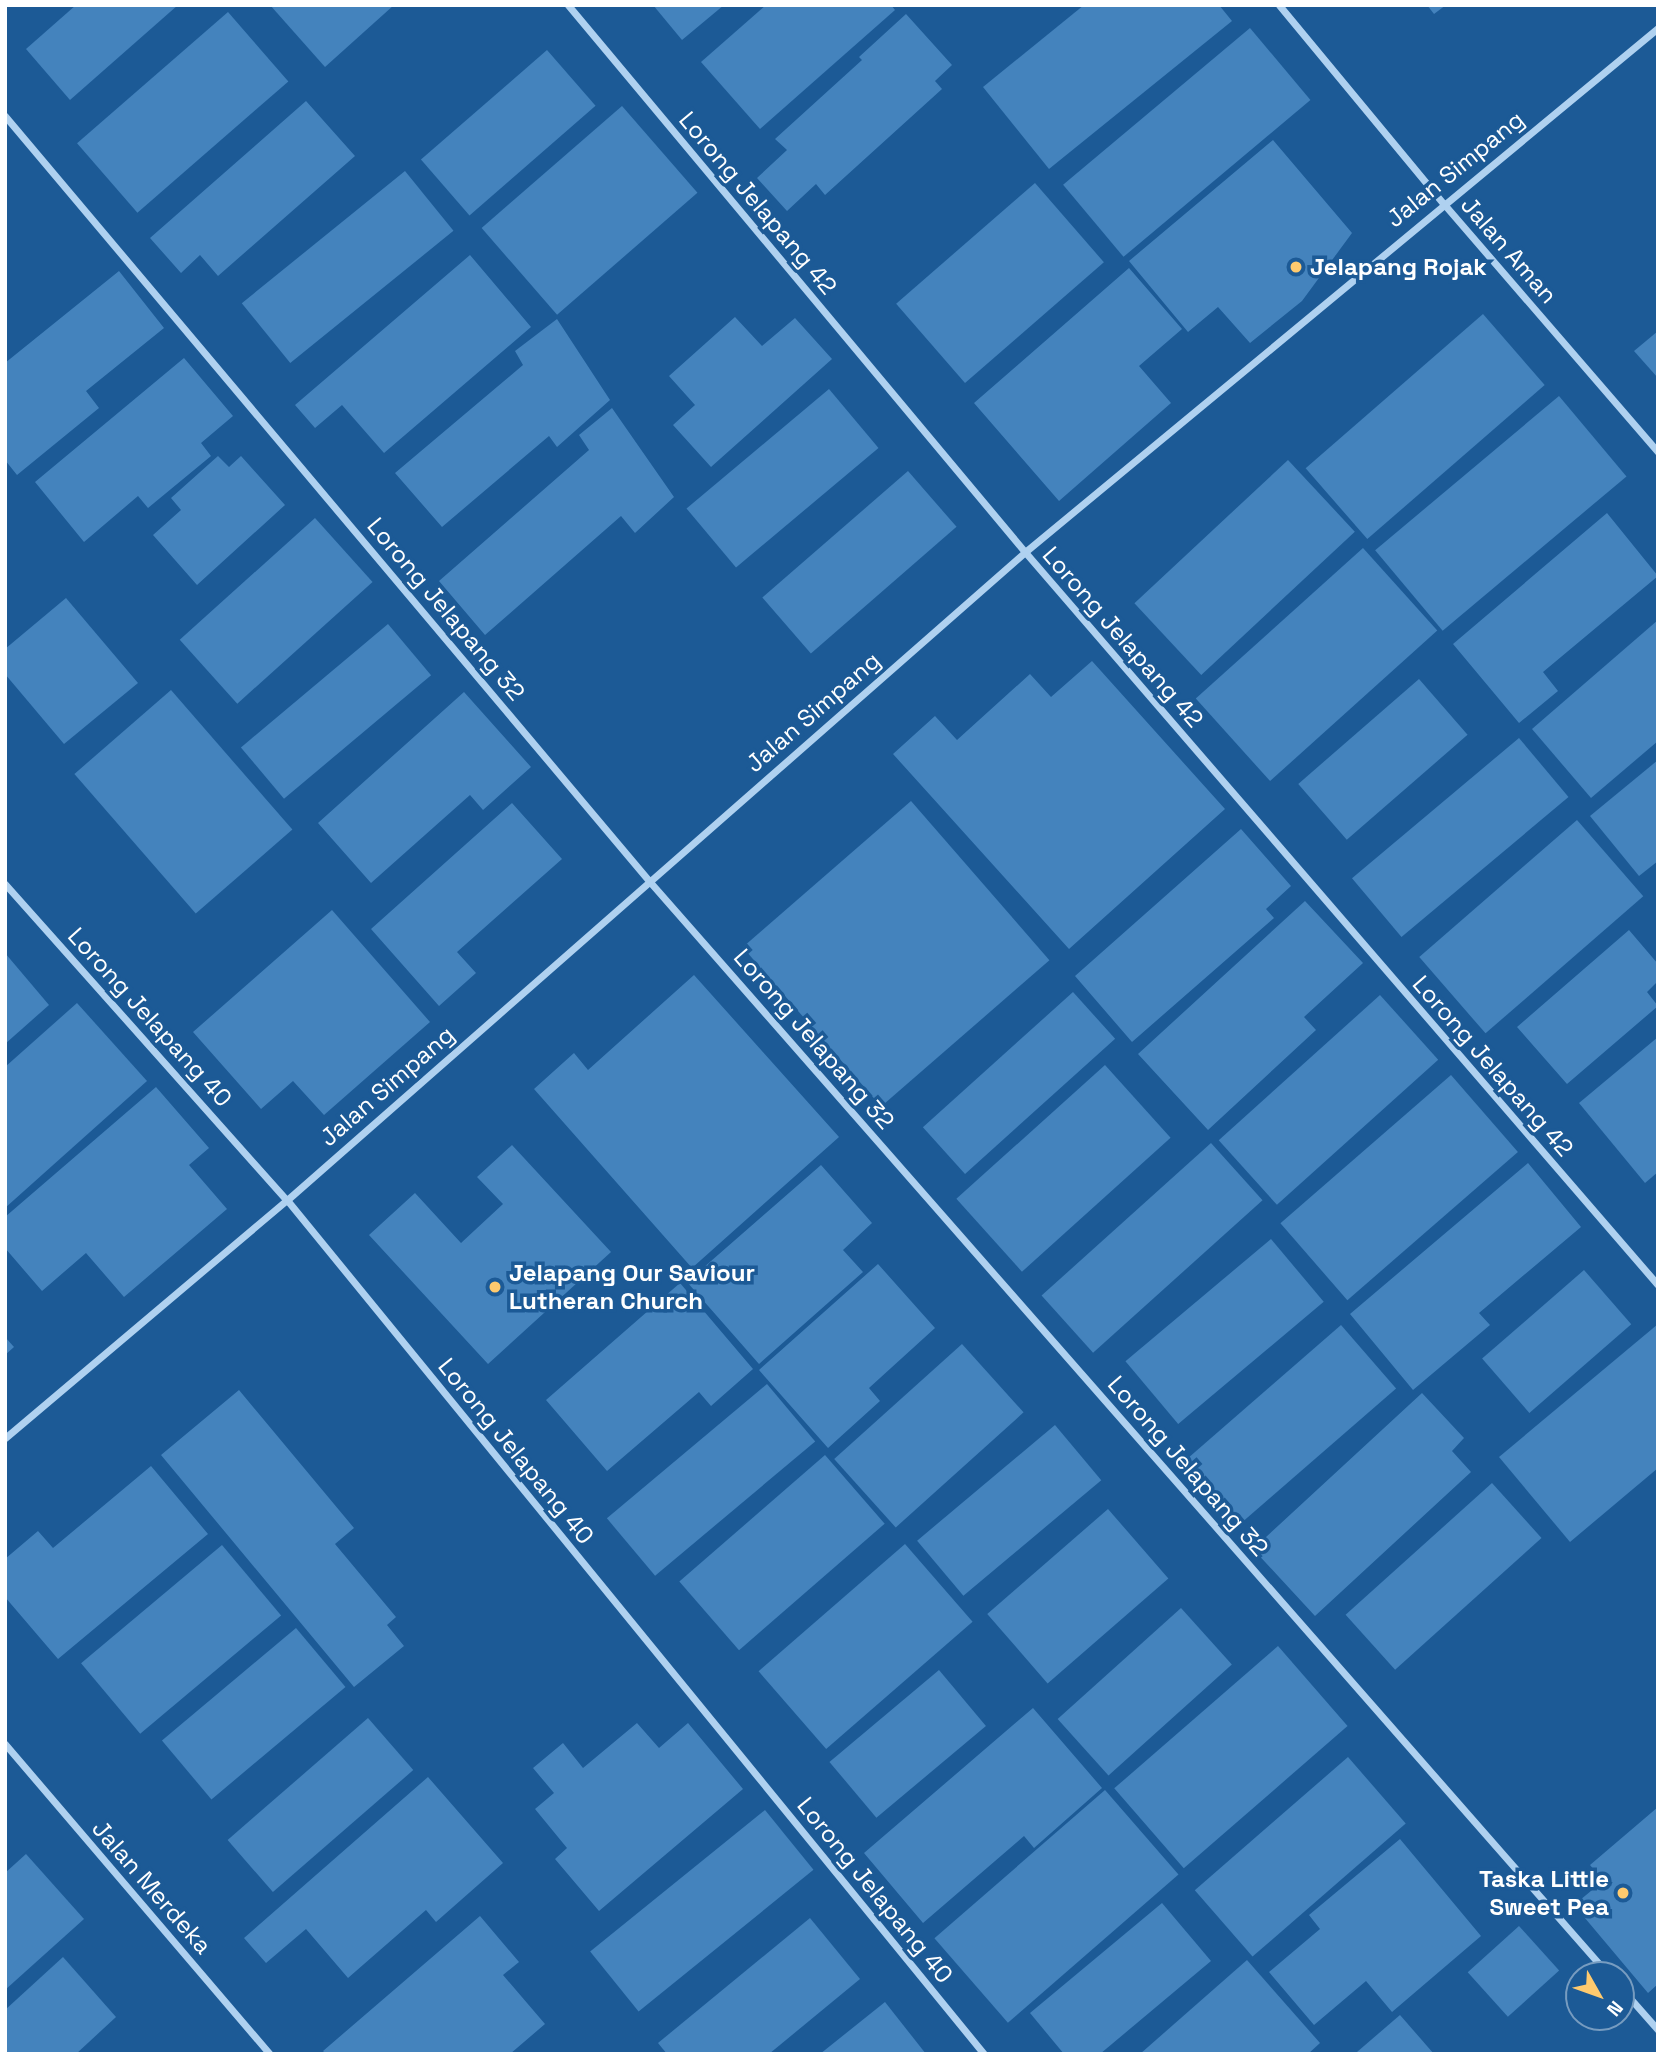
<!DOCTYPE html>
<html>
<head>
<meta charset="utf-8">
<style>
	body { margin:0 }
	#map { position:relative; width:1663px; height:2059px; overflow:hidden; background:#1c5a96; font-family:"Space Grotesk",sans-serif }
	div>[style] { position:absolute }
	.building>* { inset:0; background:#4483bd; transform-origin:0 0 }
	.street>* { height:7px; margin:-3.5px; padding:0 3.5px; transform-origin:3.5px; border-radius:3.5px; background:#afd1f0 }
	.dots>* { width:19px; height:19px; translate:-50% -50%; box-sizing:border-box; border:4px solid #1c5a96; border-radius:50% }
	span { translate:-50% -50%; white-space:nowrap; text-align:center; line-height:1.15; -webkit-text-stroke:7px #1c5a96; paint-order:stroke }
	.street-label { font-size:24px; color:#fff }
	.poi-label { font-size:24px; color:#fff; font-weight:700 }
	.left { translate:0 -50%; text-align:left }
	.right { translate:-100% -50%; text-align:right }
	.frame { position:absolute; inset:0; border:7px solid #fff; pointer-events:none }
	.north { position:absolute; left:1565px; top:1961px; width:70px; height:70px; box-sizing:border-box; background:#1c5a96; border:2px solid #779cc0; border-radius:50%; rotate:130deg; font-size:19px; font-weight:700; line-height:28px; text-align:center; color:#fff }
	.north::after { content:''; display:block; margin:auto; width:24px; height:32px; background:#ffca6e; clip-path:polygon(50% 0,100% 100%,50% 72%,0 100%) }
</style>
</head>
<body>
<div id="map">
	<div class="building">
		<div style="clip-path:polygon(76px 5px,178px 5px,70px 100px,26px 49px)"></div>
		<div style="clip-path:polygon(270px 5px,394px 5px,325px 67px)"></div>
		<div style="clip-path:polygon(653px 5px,724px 5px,682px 40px)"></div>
		<div style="clip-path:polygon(766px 5px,891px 5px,895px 10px,760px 129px,701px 62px)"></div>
		<div style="clip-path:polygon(1084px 5px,1219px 5px,1232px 21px,1049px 169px,983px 87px)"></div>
		<div style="clip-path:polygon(1427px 5px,1446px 5px,1434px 14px)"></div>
		<div style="left:228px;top:12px;width:92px;height:200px;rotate:49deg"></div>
		<div style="clip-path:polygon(906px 14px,952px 65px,935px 81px,942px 89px,825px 195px,816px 184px,787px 211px,757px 178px,787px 150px,775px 139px,862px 60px,859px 57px)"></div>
		<div style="left:1250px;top:28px;width:94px;height:244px;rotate:50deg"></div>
		<div style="left:547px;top:50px;width:74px;height:167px;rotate:49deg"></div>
		<div style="clip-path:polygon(306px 101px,355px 156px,218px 276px,200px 255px,181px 273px,150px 238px)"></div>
		<div style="left:622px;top:106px;width:115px;height:186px;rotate:49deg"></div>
		<div style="clip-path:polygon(1273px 140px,1352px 233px,1302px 301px,1250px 343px,1218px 307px,1188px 332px,1129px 261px)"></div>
		<div style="left:405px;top:171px;width:77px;height:210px;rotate:51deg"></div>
		<div style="left:1035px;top:183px;width:105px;height:184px;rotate:49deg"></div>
		<div style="clip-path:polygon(470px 255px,531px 327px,384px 453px,342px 405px,315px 428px,295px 405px)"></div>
		<div style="clip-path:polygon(1129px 268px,1182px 329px,1139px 366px,1171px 403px,1059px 501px,974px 403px)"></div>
		<div style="clip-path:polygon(119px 271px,164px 328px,86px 391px,99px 408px,17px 475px,5px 460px,5px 363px)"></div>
		<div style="left:1483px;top:314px;width:94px;height:235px;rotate:49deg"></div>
		<div style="clip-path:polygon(735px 317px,762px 346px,795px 318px,832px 359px,711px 467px,673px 425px,695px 405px,669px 376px)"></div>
		<div style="clip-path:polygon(557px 319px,610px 400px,557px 447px,549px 436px,442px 527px,395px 473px,523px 365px,515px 351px)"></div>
		<div style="clip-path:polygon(1658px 331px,1658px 378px,1634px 351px)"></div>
		<div style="clip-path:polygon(184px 358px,233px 416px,201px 443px,211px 456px,148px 508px,138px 496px,84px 542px,35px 482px)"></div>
		<div style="left:829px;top:389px;width:77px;height:186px;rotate:50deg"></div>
		<div style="left:1559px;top:396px;width:105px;height:240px;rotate:50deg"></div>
		<div style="clip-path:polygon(612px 408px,674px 497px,635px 533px,621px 516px,485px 635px,439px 581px,589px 450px,579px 435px)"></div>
		<div style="clip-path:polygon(218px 456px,229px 467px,241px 456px,285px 505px,197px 585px,153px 535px,181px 510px,171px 498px)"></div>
		<div style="left:1288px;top:460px;width:98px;height:210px;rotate:47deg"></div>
		<div style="left:908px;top:471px;width:74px;height:193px;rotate:49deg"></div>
		<div style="clip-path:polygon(1607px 513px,1658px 576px,1543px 672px,1558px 691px,1519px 723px,1453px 644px)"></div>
		<div style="left:315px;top:518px;width:86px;height:182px;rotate:48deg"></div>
		<div style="left:1363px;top:548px;width:111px;height:225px;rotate:48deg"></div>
		<div style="clip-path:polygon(66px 598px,138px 683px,64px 744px,5px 674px,5px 649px)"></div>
		<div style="clip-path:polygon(1658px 620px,1658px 741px,1591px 798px,1532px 729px)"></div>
		<div style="left:388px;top:624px;width:67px;height:192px;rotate:50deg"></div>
		<div style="clip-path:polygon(1092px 661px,1225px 809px,1069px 949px,893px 754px,935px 716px,957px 740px,1030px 674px,1051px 697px)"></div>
		<div style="left:1419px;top:679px;width:74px;height:160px;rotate:49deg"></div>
		<div style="left:171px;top:690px;width:185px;height:128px;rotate:49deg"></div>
		<div style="clip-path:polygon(464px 692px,531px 767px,483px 810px,470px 795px,371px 883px,318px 823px)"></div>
		<div style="left:1519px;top:738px;width:77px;height:218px;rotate:50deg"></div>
		<div style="clip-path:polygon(1658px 760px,1658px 861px,1639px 876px,1590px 816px)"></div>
		<div style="left:911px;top:801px;width:211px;height:223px;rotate:49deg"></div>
		<div style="clip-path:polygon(512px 803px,562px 859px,457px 952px,476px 973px,439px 1006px,371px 929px)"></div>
		<div style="left:1577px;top:820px;width:101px;height:209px;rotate:49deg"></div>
		<div style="clip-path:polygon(1241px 829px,1291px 886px,1266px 909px,1274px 918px,1132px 1042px,1075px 976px)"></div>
		<div style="clip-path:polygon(1305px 901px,1363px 963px,1304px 1017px,1316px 1030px,1208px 1130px,1138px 1054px)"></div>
		<div style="clip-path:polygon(332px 910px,430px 1022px,324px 1115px,293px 1081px,261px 1109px,193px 1032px)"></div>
		<div style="clip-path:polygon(1629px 930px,1658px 964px,1658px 981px,1647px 992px,1658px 1006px,1567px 1084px,1517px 1027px)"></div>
		<div style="clip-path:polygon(5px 953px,49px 1005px,5px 1044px)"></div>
		<div style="clip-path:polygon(694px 975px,839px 1137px,692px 1268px,534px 1089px,574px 1053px,588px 1070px)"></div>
		<div style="left:1073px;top:992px;width:63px;height:202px;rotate:48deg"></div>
		<div style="left:1380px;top:995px;width:87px;height:217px;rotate:48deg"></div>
		<div style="clip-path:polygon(77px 1003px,147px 1081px,5px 1208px,5px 1067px)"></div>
		<div style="clip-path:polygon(1658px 1037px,1658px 1172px,1645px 1183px,1579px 1103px)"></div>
		<div style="left:1105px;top:1065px;width:98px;height:200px;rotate:48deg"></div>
		<div style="left:1451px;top:1075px;width:102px;height:226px;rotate:49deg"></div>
		<div style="clip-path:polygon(156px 1087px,209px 1148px,189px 1165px,227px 1209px,124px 1297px,86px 1253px,42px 1291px,5px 1248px,5px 1217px)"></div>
		<div style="left:1211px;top:1143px;width:77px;height:228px;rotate:48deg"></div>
		<div style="clip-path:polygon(512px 1145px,611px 1252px,488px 1364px,369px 1235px,415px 1193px,461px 1243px,503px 1204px,477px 1177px)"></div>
		<div style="clip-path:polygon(1528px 1163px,1581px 1227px,1479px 1313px,1490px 1325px,1413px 1390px,1350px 1314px)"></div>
		<div style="clip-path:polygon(821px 1165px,872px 1223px,843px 1250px,863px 1272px,759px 1364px,687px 1282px)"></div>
		<div style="left:1271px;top:1239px;width:82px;height:190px;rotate:50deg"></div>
		<div style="clip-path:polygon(878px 1264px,935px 1328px,869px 1388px,880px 1401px,828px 1448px,759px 1370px)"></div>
		<div style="left:1584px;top:1270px;width:72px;height:135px;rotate:49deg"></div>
		<div style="clip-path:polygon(680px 1283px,753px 1369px,711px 1406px,699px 1392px,607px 1471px,546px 1400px)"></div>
		<div style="clip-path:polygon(1658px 1324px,1658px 1468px,1570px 1542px,1499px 1457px)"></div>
		<div style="left:1341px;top:1325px;width:84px;height:206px;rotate:49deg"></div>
		<div style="clip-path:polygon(5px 1337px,14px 1347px,5px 1355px)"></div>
		<div style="left:962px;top:1344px;width:92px;height:172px;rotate:48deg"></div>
		<div style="left:767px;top:1384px;width:75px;height:209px;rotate:50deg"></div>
		<div style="clip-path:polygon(239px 1390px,354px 1528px,335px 1544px,396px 1617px,387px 1625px,404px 1646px,354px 1687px,161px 1455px)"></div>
		<div style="clip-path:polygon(1422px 1393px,1464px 1438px,1452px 1451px,1471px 1472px,1315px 1616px,1253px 1549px)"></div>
		<div style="left:1055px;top:1425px;width:72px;height:180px;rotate:50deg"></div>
		<div style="left:825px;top:1455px;width:91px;height:193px;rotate:49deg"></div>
		<div style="clip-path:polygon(151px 1466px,208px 1534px,58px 1659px,5px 1597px,5px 1559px,38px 1531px,53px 1548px)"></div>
		<div style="left:1492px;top:1483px;width:74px;height:197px;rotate:48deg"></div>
		<div style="left:1108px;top:1509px;width:92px;height:160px;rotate:49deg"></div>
		<div style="left:905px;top:1544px;width:103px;height:194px;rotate:49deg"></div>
		<div style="left:222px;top:1545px;width:92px;height:184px;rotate:50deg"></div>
		<div style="left:1181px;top:1608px;width:76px;height:166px;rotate:48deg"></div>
		<div style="left:296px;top:1628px;width:77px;height:175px;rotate:50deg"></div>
		<div style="left:1278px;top:1646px;width:106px;height:217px;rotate:49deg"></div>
		<div style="left:939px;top:1670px;width:73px;height:143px;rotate:50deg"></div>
		<div style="clip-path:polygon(1033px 1708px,1102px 1788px,1034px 1848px,1024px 1836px,923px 1923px,864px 1853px)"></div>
		<div style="left:368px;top:1718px;width:69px;height:186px;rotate:49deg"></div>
		<div style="clip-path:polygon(637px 1723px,659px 1748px,688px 1723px,743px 1789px,599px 1911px,555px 1859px,567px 1848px,535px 1809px,554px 1793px,533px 1768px,563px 1743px,583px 1768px)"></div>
		<div style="left:1348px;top:1757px;width:88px;height:203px;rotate:49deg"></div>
		<div style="clip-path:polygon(428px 1777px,503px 1863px,436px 1922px,426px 1910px,348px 1978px,306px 1929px,266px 1963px,244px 1938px)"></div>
		<div style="left:1105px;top:1790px;width:112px;height:226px;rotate:49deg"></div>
		<div style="clip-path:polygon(1658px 1807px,1658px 1984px,1648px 1993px,1574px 1905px,1603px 1881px,1590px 1865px)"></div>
		<div style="left:765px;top:1810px;width:77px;height:225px;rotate:51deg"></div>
		<div style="clip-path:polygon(1400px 1839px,1481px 1936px,1392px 2012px,1366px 1981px,1314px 2025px,1269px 1972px,1320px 1929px,1309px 1915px)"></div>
		<div style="clip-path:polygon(26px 1854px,84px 1919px,5px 1990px,5px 1873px)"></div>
		<div style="clip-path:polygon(1162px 1903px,1211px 1961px,1100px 2054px,1064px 2054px,1030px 2013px)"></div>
		<div style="clip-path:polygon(480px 1916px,519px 1962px,503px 1975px,545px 2024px,510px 2054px,326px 2054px,323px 2051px)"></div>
		<div style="clip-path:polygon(810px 1918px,860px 1979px,769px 2054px,667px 2054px,658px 2043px)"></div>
		<div style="left:1519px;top:1926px;width:60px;height:69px;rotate:48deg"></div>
		<div style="clip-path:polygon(63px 1957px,116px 2017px,76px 2054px,5px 2054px,5px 2010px)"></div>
		<div style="clip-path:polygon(1247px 1960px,1320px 2043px,1308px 2054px,1140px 2054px)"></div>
		<div style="clip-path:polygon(885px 2002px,926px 2054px,820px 2054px)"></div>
		<div style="clip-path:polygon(1400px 2015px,1434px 2054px,1358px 2054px,1357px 2052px)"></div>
	</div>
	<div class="street">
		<div style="left:568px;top:5px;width:713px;rotate:50.12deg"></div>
		<div style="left:1025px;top:552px;width:968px;rotate:49.19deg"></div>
		<div style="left:1279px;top:5px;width:257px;rotate:50.4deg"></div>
		<div style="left:1443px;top:203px;width:329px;rotate:49.2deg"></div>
		<div style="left:5px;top:116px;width:1001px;rotate:49.9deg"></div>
		<div style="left:650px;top:882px;width:1454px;rotate:48.74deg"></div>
		<div style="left:5px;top:884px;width:424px;rotate:48.3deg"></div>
		<div style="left:287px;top:1200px;width:1102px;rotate:50.78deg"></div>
		<div style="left:5px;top:1438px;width:369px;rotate:-40.2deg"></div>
		<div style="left:287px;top:1200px;width:982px;rotate:-41.28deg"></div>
		<div style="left:1025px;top:552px;width:822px;rotate:-39.62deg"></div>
		<div style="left:5px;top:1744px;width:408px;rotate:49.5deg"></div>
		<div style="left:1621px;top:1988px;width:56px;rotate:48.6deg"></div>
	</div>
	<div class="dots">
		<div style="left:1296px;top:267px;background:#ffca6e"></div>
		<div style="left:495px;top:1287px;background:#ffca6e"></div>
		<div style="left:1623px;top:1893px;background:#ffca6e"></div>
	</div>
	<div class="street-label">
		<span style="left:1455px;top:169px;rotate:-39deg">Jalan Simpang</span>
		<span style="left:758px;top:203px;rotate:50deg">Lorong Jelapang 42</span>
		<span style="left:1509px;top:250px;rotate:49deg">Jalan Aman</span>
		<span style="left:446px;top:609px;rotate:50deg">Lorong Jelapang 32</span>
		<span style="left:1123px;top:637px;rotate:49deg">Lorong Jelapang 42</span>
		<span style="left:813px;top:712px;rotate:-41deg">Jalan Simpang</span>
		<span style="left:150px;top:1017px;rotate:48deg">Lorong Jelapang 40</span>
		<span style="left:814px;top:1039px;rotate:49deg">Lorong Jelapang 32</span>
		<span style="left:1493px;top:1066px;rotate:49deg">Lorong Jelapang 42</span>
		<span style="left:387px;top:1086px;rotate:-41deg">Jalan Simpang</span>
		<span style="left:516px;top:1451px;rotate:51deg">Lorong Jelapang 40</span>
		<span style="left:1188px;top:1466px;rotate:49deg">Lorong Jelapang 32</span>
		<span style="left:152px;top:1887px;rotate:49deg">Jalan Merdeka</span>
		<span style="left:875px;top:1890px;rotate:51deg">Lorong Jelapang 40</span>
	</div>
	<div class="poi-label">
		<span class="left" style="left:1310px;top:267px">Jelapang Rojak</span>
		<span class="left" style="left:509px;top:1287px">Jelapang Our Saviour<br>Lutheran Church</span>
		<span class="right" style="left:1609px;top:1893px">Taska Little<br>Sweet Pea</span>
	</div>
	<div class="frame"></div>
	<div class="north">N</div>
</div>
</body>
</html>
